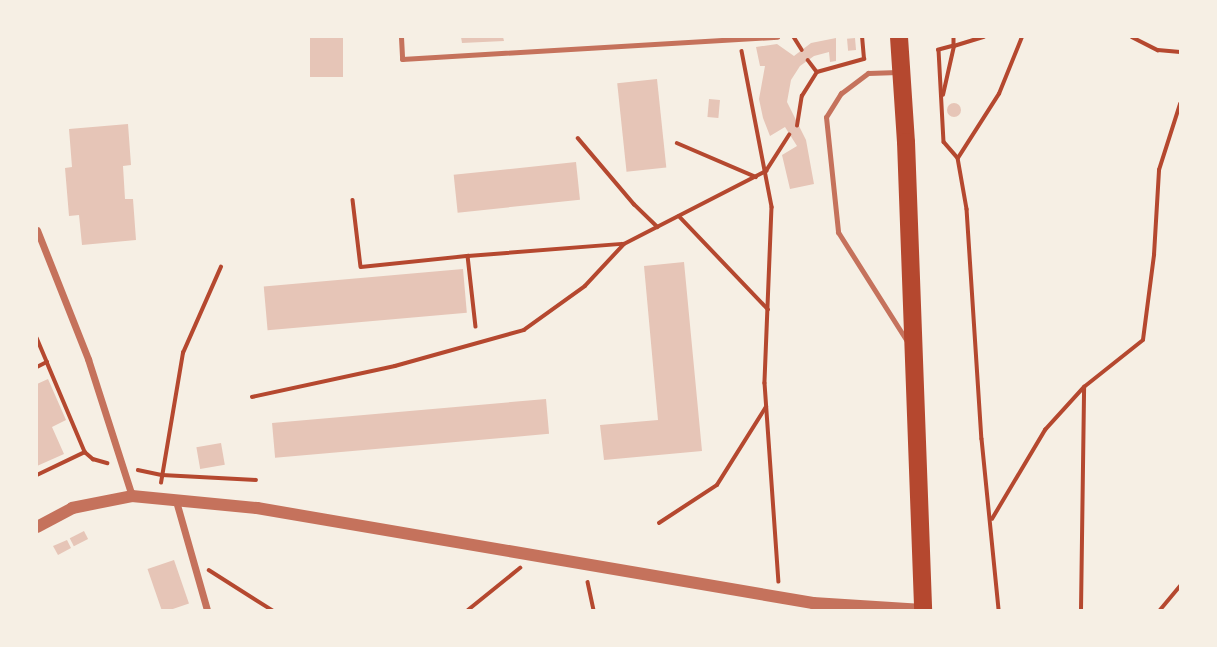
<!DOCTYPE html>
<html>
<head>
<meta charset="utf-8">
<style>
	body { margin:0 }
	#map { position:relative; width:1217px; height:647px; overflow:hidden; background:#f6efe4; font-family:Montserrat,sans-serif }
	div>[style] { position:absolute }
	.building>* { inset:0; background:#e6c5b7; transform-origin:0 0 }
	.round { border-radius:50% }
	.path>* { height:3.5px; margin:-1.75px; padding:0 1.75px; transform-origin:1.75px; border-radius:1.75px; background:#b5482f }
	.service>* { height:5px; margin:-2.5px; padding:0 2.5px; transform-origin:2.5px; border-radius:2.5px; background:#c5725c }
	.minor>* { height:7px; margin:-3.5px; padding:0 3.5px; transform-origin:3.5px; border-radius:3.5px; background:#c5725c }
	.tertiary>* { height:12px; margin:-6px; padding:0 6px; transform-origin:6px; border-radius:6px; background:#c5725c }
	.primary>* { height:18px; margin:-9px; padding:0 9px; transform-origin:9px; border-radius:9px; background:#b5482f }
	span { translate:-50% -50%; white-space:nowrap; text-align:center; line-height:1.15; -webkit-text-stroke:7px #f6efe4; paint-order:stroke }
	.frame { position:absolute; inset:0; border:38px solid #f6efe4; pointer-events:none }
</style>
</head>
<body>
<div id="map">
	<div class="building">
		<div style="left:310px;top:37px;width:33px;height:40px"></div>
		<div style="clip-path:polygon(461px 37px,503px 37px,504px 41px,462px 43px)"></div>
		<div style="clip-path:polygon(836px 38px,836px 61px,830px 62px,829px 52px,814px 56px,800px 66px,791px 80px,787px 102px,806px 140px,814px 184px,790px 189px,782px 155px,797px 146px,785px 127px,770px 136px,763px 118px,759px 99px,765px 66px,760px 66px,756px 47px,777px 44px,794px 56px,811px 43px)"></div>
		<div style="left:855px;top:38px;width:12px;height:8px;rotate:85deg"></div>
		<div style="left:657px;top:79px;width:89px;height:40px;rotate:84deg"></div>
		<div style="left:709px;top:99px;width:11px;height:18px;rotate:5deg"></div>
		<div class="round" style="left:947px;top:103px;width:14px;height:14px"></div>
		<div style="clip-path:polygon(128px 124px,131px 165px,123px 166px,125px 199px,133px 199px,136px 240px,82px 245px,79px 215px,69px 216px,65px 168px,72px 167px,69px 129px)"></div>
		<div style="left:576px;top:162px;width:38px;height:123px;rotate:84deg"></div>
		<div style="clip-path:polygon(684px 262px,702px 451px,604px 460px,600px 425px,658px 420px,644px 266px)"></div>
		<div style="left:463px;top:269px;width:44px;height:200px;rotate:85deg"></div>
		<div style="clip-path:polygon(48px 379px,66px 420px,52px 427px,64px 454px,37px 466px,37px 384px)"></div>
		<div style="left:546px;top:399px;width:35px;height:275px;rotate:85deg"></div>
		<div style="left:221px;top:443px;width:22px;height:25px;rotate:80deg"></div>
		<div style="left:84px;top:531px;width:9px;height:16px;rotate:63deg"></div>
		<div style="clip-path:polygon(67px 540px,71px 548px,58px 555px,53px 546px)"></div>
		<div style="left:174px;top:560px;width:46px;height:28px;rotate:71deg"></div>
	</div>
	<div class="path">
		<div style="left:794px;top:37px;width:15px;rotate:58deg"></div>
		<div style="left:954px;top:37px;width:9px;rotate:90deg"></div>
		<div style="left:954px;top:46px;width:16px;rotate:165deg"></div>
		<div style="left:939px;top:50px;width:92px;rotate:86.9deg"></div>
		<div style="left:944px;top:142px;width:21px;rotate:49deg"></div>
		<div style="left:958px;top:158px;width:52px;rotate:80deg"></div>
		<div style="left:967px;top:209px;width:230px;rotate:86.3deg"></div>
		<div style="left:982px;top:439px;width:172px;rotate:84.3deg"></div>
		<div style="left:1132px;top:37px;width:29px;rotate:27deg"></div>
		<div style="left:1158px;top:50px;width:22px;rotate:5deg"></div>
		<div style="left:742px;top:51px;width:159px;rotate:79.1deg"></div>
		<div style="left:772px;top:207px;width:176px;rotate:92.3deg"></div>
		<div style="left:765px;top:383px;width:199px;rotate:86deg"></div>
		<div style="left:808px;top:60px;width:15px;rotate:53deg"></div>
		<div style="left:943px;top:95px;width:50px;rotate:-77.3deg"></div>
		<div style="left:954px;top:46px;width:31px;rotate:-17deg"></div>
		<div style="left:797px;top:126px;width:30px;rotate:-81deg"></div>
		<div style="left:802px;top:96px;width:28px;rotate:-58deg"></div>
		<div style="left:817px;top:72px;width:49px;rotate:-15.5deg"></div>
		<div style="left:864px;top:59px;width:22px;rotate:-95deg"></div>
		<div style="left:578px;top:138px;width:87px;rotate:49.7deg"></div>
		<div style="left:634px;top:204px;width:33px;rotate:44deg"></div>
		<div style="left:677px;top:143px;width:86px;rotate:23.3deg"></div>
		<div style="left:958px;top:158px;width:76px;rotate:-57.4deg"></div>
		<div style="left:999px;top:94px;width:61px;rotate:-68deg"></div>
		<div style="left:353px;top:200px;width:67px;rotate:83.2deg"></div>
		<div style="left:361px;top:267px;width:108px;rotate:-5.9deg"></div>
		<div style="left:468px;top:256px;width:71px;rotate:83.6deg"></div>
		<div style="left:679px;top:216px;width:129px;rotate:46.3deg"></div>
		<div style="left:468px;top:256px;width:154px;rotate:-4.5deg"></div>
		<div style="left:37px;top:338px;width:26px;rotate:67deg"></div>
		<div style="left:37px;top:367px;width:11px;rotate:-27deg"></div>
		<div style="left:47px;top:362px;width:98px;rotate:67.1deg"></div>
		<div style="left:85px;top:452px;width:11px;rotate:41deg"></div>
		<div style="left:93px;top:459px;width:15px;rotate:16deg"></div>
		<div style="left:252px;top:397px;width:146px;rotate:-12.2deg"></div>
		<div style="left:395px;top:366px;width:134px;rotate:-15.6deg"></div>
		<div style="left:524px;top:330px;width:75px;rotate:-35.8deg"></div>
		<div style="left:585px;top:286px;width:57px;rotate:-47.1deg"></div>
		<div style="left:624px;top:244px;width:160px;rotate:-27.2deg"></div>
		<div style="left:766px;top:171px;width:43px;rotate:-57.4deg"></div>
		<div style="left:138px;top:470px;width:25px;rotate:12deg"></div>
		<div style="left:162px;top:475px;width:94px;rotate:3deg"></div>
		<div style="left:37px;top:475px;width:53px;rotate:-25.6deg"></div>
		<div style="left:161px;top:483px;width:132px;rotate:-80.4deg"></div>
		<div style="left:183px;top:353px;width:94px;rotate:-66.2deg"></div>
		<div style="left:992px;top:519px;width:104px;rotate:-59.2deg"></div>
		<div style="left:1045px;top:430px;width:58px;rotate:-47.8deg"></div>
		<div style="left:1084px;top:387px;width:75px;rotate:-38.5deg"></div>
		<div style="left:1143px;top:340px;width:86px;rotate:-82.6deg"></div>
		<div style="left:1154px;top:255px;width:85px;rotate:-86.6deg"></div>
		<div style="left:1159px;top:170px;width:69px;rotate:-72.3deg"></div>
		<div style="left:659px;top:523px;width:69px;rotate:-33.2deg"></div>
		<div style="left:717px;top:485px;width:92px;rotate:-57.9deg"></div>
		<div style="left:209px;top:570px;width:75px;rotate:32.4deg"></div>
		<div style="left:588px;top:582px;width:29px;rotate:78deg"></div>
		<div style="left:468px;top:610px;width:67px;rotate:-38.9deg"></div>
		<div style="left:1081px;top:610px;width:222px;rotate:-89.2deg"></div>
		<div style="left:1160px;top:610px;width:31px;rotate:-50deg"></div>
	</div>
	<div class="service">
		<div style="left:401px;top:37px;width:22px;rotate:87deg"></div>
		<div style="left:402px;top:59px;width:376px;rotate:-3.4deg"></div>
		<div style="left:898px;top:72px;width:30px;rotate:178deg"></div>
		<div style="left:868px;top:73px;width:34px;rotate:143deg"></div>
		<div style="left:841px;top:93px;width:28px;rotate:122deg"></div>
		<div style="left:826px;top:117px;width:116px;rotate:84deg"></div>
		<div style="left:838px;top:232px;width:129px;rotate:57.7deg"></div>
	</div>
	<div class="minor">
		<div style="left:37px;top:230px;width:139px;rotate:68.4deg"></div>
		<div style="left:88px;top:359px;width:144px;rotate:72.2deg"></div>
		<div style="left:176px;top:501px;width:113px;rotate:74.1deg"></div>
	</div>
	<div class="tertiary">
		<div style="left:37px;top:527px;width:40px;rotate:-28deg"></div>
		<div style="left:72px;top:508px;width:61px;rotate:-11.3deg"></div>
		<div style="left:132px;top:496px;width:126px;rotate:5.5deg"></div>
		<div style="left:257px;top:508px;width:564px;rotate:9.7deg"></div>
		<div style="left:813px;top:603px;width:110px;rotate:3.6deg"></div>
	</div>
	<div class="primary">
		<div style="left:899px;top:37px;width:105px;rotate:86.2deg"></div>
		<div style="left:906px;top:142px;width:468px;rotate:87.9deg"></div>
	</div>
	<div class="frame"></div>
</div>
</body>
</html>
